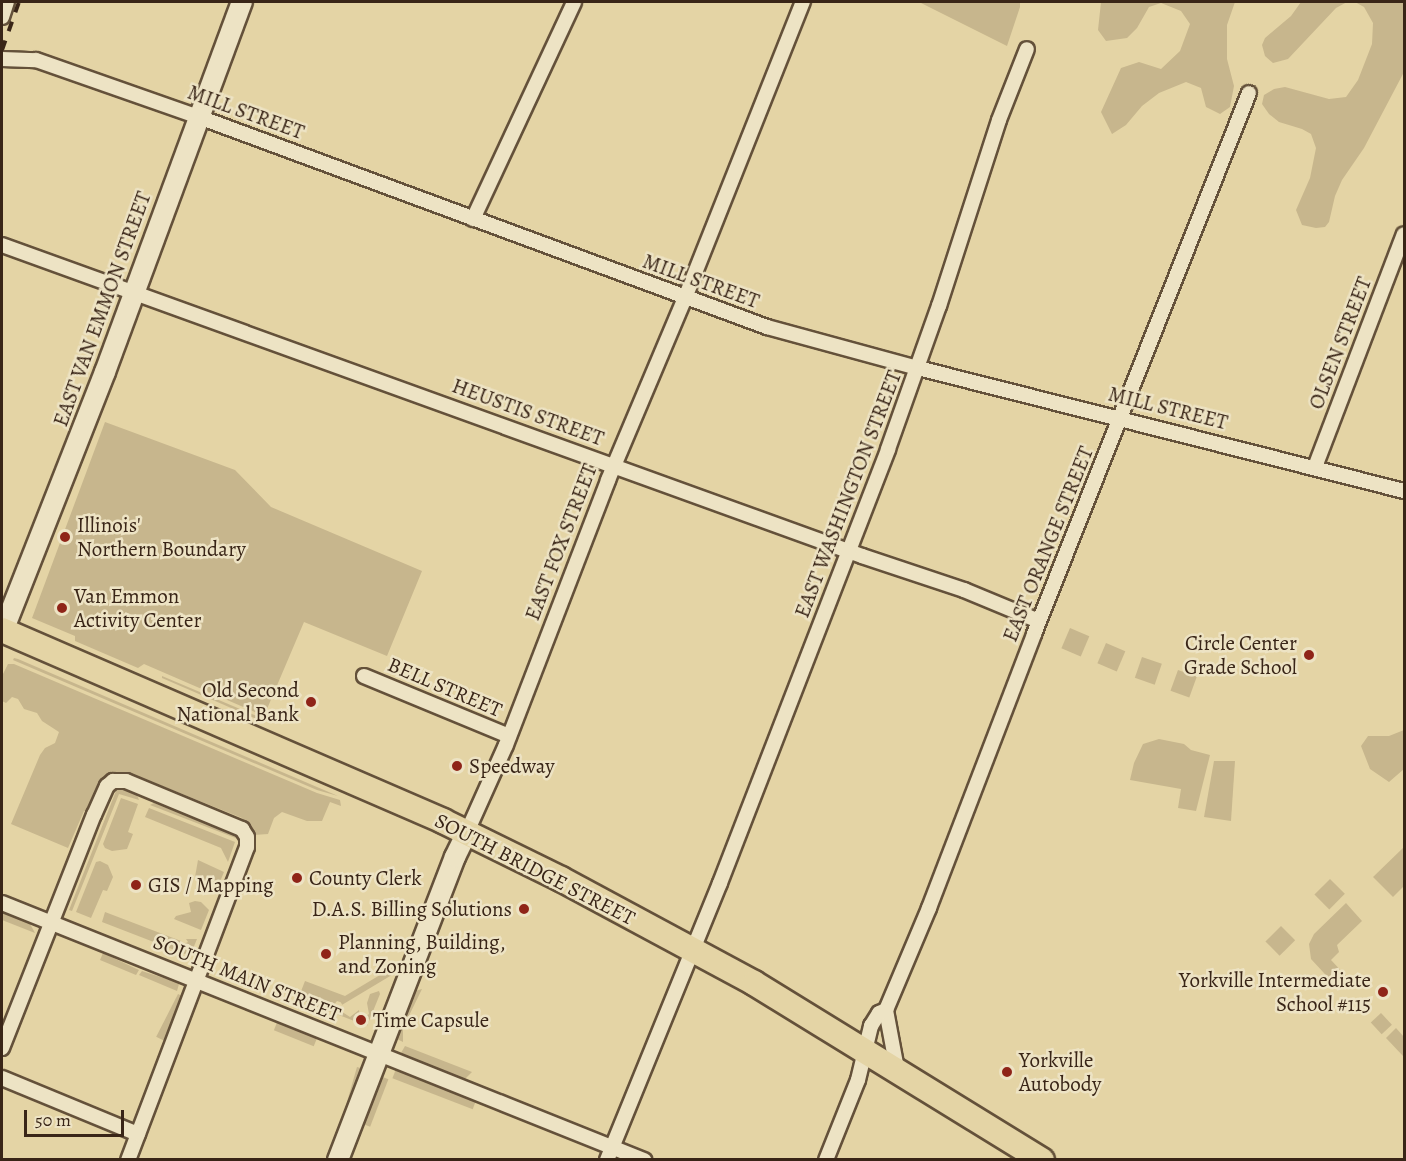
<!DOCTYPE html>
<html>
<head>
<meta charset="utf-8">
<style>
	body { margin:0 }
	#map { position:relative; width:1406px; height:1161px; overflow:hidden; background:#e4d4a5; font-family:Alegreya,serif }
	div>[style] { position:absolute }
	.green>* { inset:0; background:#c7b68d; transform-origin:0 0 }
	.roads { filter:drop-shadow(2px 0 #64513a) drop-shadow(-2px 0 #64513a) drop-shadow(0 2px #64513a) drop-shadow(0 -2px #64513a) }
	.street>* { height:14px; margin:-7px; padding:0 7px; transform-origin:7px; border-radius:7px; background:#ede3c4 }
	.secondary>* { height:20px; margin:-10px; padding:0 10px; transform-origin:10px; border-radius:10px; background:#ede3c4 }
	.highway>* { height:24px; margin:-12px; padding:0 12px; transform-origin:12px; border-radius:12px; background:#e4d4a5 }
	.rail>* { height:4px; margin-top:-2px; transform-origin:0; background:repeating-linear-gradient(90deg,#392517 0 10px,transparent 0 20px) }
	.dots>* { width:16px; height:16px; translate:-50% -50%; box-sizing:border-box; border:3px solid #ede3c4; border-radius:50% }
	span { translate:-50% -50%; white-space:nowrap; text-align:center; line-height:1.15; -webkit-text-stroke:5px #ede3c4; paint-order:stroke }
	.street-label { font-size:21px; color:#392517 }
	.poi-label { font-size:21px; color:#392517 }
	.left { translate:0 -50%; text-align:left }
	.right { translate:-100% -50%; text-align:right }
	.frame { position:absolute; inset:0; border:3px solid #392517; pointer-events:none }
	.scale { position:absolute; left:24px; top:1110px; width:100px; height:27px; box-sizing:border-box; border:3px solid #392517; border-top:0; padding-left:8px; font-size:18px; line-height:21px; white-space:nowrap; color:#392517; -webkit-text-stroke:4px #ede3c4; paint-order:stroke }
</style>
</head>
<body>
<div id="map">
	<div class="green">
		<div style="clip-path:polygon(919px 2px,1020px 2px,1020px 7px,1007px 46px)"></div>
		<div style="clip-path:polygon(1101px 2px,1235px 2px,1227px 25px,1227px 59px,1234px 86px,1230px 107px,1220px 114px,1206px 107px,1201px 88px,1186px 82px,1159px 93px,1142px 106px,1126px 125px,1112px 134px,1101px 112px,1121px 68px,1139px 62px,1161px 69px,1180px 51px,1190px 24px,1181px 11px,1161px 3px,1149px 7px,1137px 28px,1127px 38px,1106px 41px,1098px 30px)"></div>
		<div style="clip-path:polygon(1301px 2px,1347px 2px,1336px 8px,1288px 59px,1273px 63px,1265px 56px,1262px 45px,1265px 38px,1291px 16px)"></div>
		<div style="clip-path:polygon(1355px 2px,1404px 2px,1404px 72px,1364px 148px,1342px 180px,1335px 196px,1329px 222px,1325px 227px,1316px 228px,1302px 225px,1296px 210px,1310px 178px,1316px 148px,1311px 134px,1302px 129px,1279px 122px,1269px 114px,1262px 104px,1264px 95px,1274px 89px,1285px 87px,1329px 99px,1346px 97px,1358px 80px,1372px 44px,1373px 23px,1364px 7px)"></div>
		<div style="clip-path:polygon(105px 422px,235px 470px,271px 507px,422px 571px,387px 656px,304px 622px,264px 716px,144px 664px,138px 668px,75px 641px,75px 636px,32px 618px)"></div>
		<div style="left:1070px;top:628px;width:21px;height:22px;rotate:23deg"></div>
		<div style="left:1106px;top:643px;width:21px;height:22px;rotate:23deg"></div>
		<div style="left:1142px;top:657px;width:21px;height:22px;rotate:19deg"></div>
		<div style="clip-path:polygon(14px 658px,18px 659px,338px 796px,317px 790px,13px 660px)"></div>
		<div style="clip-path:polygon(8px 664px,14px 664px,317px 793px,340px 800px,341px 806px,330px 802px,322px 821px,307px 821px,282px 812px,274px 818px,268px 834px,254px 835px,242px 818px,130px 773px,119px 772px,102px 781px,90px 812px,84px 811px,68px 848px,11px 824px,40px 755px,45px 748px,55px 743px,59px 732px,42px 721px,37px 713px,24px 709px,18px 699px,12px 697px,6px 703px,2px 701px,2px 676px)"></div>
		<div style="left:1178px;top:670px;width:20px;height:22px;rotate:20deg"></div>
		<div style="clip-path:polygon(162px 676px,264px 719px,261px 721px,162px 678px)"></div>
		<div style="clip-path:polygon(1404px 730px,1404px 769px,1389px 782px,1370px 769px,1361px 746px,1368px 736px,1389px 736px)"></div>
		<div style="clip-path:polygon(1159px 739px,1184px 744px,1191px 750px,1210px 755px,1196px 811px,1178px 808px,1181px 789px,1130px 780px,1134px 763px,1143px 744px)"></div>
		<div style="clip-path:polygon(1214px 761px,1235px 761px,1231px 821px,1204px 817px)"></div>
		<div style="clip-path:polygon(121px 788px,137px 795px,139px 800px,119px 794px,72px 911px,69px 910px,116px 791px)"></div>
		<div style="clip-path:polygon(121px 798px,138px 804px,128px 832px,133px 834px,127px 849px,112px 851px,105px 848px,103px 844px)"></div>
		<div style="clip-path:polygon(154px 803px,232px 834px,238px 839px,150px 805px)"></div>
		<div style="clip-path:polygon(149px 808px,235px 842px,228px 862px,221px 848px,145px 817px)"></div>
		<div style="clip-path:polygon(1404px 847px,1404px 886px,1393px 897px,1373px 877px)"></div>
		<div style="clip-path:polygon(198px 860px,224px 872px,216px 891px,204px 889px,195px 877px)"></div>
		<div style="clip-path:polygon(100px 861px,108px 865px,113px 877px,107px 891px,103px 890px,91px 918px,76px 912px,96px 862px)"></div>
		<div style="left:1330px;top:879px;width:21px;height:22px;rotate:45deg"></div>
		<div style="clip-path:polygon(195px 901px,201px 902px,209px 910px,201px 930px,174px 919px,176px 916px,191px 912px,189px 903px)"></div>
		<div style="clip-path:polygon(1346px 903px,1362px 921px,1337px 945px,1339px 952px,1331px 960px,1346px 976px,1336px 986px,1311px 959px,1309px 944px,1314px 934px)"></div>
		<div style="clip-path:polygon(2px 912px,29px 922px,35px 933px,2px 920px)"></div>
		<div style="clip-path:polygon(105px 912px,181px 941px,182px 945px,188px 942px,186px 939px,197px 939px,190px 956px,102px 922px)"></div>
		<div style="left:1281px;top:926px;width:20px;height:22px;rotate:45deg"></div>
		<div style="clip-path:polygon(103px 953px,139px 970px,136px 975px,100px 960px)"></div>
		<div style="left:400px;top:963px;width:6px;height:71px;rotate:59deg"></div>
		<div style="clip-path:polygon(142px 971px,176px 982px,179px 984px,177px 991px,139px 975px)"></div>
		<div style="clip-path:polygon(305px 981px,345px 996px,343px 1003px,337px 1001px,333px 1006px,350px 1017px,359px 1010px,360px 1021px,369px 1014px,367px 1003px,370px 994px,379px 991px,380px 994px,367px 1026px,298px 999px)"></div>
		<div style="clip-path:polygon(422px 989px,403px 1028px,403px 1042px,395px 1038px,415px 991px)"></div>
		<div style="left:178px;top:994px;width:9px;height:48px;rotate:27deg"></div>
		<div style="left:1381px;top:1013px;width:16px;height:14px;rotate:47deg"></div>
		<div style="left:278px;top:1020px;width:43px;height:11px;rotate:22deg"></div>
		<div style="clip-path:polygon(1396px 1028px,1404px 1037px,1403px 1056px,1386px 1038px)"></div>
		<div style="clip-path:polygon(405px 1046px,472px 1072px,465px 1079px,460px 1078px,401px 1053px)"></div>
		<div style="left:357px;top:1067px;width:7px;height:69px;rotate:16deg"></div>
		<div style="left:396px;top:1069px;width:86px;height:10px;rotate:21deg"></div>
		<div style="left:380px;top:1076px;width:9px;height:51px;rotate:21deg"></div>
	</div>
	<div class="roads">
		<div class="street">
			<div style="left:2px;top:17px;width:16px;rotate:-72deg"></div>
			<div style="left:2px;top:59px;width:34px;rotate:2deg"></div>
			<div style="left:36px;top:60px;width:173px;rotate:19.3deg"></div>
			<div style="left:199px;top:117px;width:606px;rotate:20.29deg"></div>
			<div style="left:767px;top:327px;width:156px;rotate:15.2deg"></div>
			<div style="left:918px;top:368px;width:501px;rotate:14.2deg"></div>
			<div style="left:473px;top:219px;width:239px;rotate:-65deg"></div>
			<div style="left:2px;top:245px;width:915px;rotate:19.88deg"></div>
			<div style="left:862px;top:556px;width:108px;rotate:18.4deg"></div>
			<div style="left:964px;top:590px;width:81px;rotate:22.5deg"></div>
			<div style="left:1315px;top:467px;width:249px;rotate:-69.1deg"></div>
			<div style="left:364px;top:676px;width:157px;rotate:22.5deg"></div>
			<div style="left:467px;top:832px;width:95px;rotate:-65.9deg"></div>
			<div style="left:506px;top:745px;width:284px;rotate:-68.9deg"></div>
			<div style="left:608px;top:480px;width:198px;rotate:-67.1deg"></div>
			<div style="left:685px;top:298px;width:319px;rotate:-68.3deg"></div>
			<div style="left:2px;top:903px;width:692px;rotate:21.82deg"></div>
			<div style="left:2px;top:1048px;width:251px;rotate:-68.5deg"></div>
			<div style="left:94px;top:815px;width:32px;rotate:-66deg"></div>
			<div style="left:107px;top:786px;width:8px;rotate:-40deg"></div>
			<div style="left:113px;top:781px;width:13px"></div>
			<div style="left:126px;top:781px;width:126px;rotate:22.5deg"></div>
			<div style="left:242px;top:829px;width:9px;rotate:58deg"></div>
			<div style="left:247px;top:837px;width:10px;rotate:90deg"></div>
			<div style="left:247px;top:847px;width:335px;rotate:110.8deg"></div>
			<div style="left:897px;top:1069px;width:60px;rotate:-100.6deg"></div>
			<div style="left:886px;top:1010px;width:111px;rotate:-67.1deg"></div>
			<div style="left:929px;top:908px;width:293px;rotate:-69deg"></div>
			<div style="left:1034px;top:634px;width:582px;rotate:-68.33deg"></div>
			<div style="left:2px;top:1078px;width:147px;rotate:22.4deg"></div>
			<div style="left:607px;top:1160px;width:299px;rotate:-67.8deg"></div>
			<div style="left:720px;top:883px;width:465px;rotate:-68.8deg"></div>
			<div style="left:888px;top:449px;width:152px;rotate:-70.4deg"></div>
			<div style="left:939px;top:306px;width:195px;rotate:-72.1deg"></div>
			<div style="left:999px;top:120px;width:76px;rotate:-68.5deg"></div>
			<div style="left:826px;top:1160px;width:86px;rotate:-68.2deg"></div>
			<div style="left:858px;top:1080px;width:56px;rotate:-76.5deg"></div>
			<div style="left:871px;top:1026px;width:15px;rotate:-58deg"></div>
			<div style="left:879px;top:1013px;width:8px;rotate:-23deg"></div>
		</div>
		<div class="secondary">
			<div style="left:3px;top:631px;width:278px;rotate:-68.5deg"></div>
			<div style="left:105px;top:372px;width:395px;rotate:-69.7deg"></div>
			<div style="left:338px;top:1160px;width:325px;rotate:-68.9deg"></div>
			<div style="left:455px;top:857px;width:28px;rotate:-64deg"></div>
		</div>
		<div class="highway">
			<div style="left:2px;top:630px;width:481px;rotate:23.4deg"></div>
			<div style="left:443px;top:821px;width:131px;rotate:26.2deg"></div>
			<div style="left:561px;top:879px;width:219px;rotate:28.3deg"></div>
			<div style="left:754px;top:983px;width:338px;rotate:31.6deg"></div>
		</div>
	</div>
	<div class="rail">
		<div style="left:2px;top:50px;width:51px;rotate:-70.5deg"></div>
	</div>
	<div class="dots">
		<div style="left:65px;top:537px;background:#8f2418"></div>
		<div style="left:62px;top:608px;background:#8f2418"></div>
		<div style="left:1309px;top:655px;background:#8f2418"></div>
		<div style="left:311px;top:702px;background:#8f2418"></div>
		<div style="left:457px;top:766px;background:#8f2418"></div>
		<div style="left:297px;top:878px;background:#8f2418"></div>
		<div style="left:136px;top:885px;background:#8f2418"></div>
		<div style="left:524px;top:909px;background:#8f2418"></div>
		<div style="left:326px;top:954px;background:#8f2418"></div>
		<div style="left:1383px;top:992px;background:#8f2418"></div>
		<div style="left:361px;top:1020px;background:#8f2418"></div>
		<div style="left:1007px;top:1072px;background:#8f2418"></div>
	</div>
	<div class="street-label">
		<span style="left:246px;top:112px;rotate:20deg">MILL STREET</span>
		<span style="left:701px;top:281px;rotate:20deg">MILL STREET</span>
		<span style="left:102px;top:309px;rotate:-70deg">EAST VAN EMMON STREET</span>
		<span style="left:1340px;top:343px;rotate:-69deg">OLSEN STREET</span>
		<span style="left:1168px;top:408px;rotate:14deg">MILL STREET</span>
		<span style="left:528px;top:412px;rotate:20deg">HEUSTIS STREET</span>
		<span style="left:848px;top:494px;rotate:-69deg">EAST WASHINGTON STREET</span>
		<span style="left:561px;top:542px;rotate:-69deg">EAST FOX STREET</span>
		<span style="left:1048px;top:544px;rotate:-68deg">EAST ORANGE STREET</span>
		<span style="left:445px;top:687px;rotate:23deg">BELL STREET</span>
		<span style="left:535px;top:869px;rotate:27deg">SOUTH BRIDGE STREET</span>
		<span style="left:247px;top:978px;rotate:22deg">SOUTH MAIN STREET</span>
	</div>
	<div class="poi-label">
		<span class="left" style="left:77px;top:537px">Illinois'<br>Northern Boundary</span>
		<span class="left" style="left:74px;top:608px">Van Emmon<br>Activity Center</span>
		<span class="right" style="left:1297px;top:655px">Circle Center<br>Grade School</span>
		<span class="right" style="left:299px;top:702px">Old Second<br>National Bank</span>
		<span class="left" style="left:469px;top:766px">Speedway</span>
		<span class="left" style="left:309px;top:878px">County Clerk</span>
		<span class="left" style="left:148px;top:885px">GIS / Mapping</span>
		<span class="right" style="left:512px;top:909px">D.A.S. Billing Solutions</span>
		<span class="left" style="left:338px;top:954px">Planning, Building,<br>and Zoning</span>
		<span class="right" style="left:1371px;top:992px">Yorkville Intermediate<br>School #115</span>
		<span class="left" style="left:373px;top:1020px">Time Capsule</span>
		<span class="left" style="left:1019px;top:1072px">Yorkville<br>Autobody</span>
	</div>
	<div class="frame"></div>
	<div class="scale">50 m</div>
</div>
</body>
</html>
